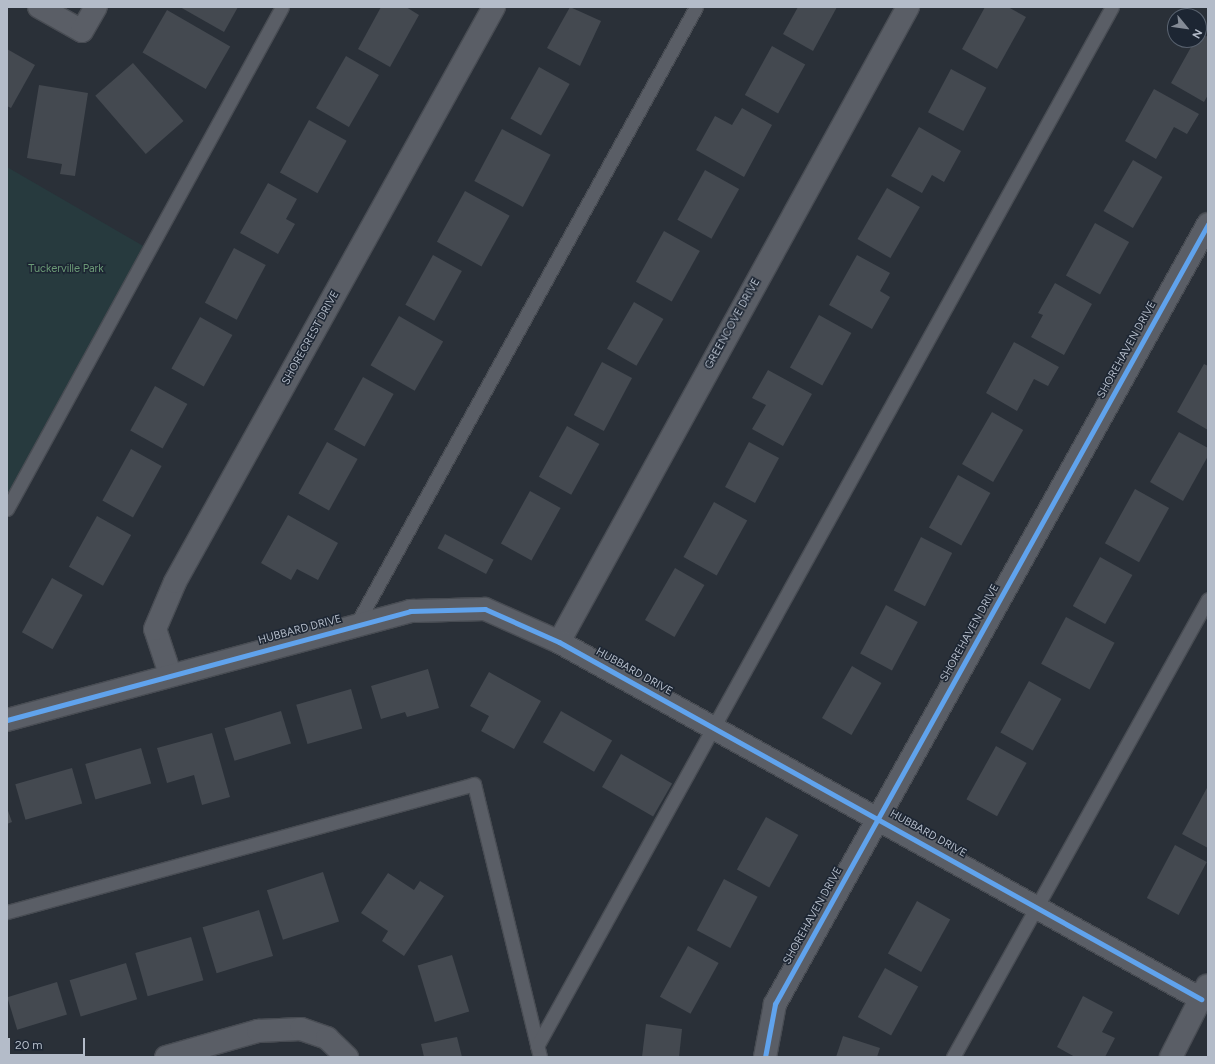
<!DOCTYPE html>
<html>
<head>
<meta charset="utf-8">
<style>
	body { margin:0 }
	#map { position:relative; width:1215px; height:1064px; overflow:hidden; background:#2a3038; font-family:Figtree,sans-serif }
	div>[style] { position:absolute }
	.green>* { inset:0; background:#273a3e }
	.building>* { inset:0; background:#444950; transform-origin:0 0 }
	.roads { filter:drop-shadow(1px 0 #484c53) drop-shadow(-1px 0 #484c53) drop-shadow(0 1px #484c53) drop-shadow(0 -1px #484c53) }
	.lane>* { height:13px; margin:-6.5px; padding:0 6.5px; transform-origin:6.5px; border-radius:6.5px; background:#5a5e66 }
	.street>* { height:22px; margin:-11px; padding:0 11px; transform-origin:11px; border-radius:11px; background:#5a5e66 }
	.cycleway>* { height:5px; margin:-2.5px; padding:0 2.5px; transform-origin:2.5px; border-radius:2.5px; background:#60a3ed }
	span { translate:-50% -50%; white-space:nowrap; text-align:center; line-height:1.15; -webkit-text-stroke:3px #1d2633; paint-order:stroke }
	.park-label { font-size:11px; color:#6b9a76 }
	.street-label { font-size:11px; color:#b4bcc9 }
	.frame { position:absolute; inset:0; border:8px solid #b4bcc9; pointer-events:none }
	.north { position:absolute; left:1167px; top:8px; width:40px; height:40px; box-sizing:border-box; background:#1d2633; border:1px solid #59626f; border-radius:50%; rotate:119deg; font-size:11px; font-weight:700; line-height:16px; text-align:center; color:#b4bcc9 }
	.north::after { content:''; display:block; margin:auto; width:14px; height:18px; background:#848b96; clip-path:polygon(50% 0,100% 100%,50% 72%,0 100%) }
	.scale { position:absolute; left:8px; top:1038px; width:77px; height:18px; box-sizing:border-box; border:2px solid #b4bcc9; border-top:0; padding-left:5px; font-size:12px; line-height:14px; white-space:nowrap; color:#b4bcc9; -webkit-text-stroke:3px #1d2633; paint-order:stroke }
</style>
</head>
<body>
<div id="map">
	<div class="green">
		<div style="clip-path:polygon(7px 167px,145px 247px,7px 495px)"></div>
	</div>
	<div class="building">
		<div style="clip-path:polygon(180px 7px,238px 7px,224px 32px)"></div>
		<div style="clip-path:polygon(381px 7px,406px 7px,419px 15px,390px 67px,358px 49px)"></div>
		<div style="clip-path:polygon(570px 7px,601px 21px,580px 66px,547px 48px)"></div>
		<div style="clip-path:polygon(798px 7px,837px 7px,813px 51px,783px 34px)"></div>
		<div style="clip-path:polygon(985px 7px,1008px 7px,1026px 17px,997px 69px,962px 49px)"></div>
		<div style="left:167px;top:10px;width:73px;height:49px;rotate:30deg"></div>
		<div style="clip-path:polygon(1199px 32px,1208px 37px,1208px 95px,1204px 102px,1171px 83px,1195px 40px,1199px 40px)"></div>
		<div style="left:772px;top:46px;width:38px;height:56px;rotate:29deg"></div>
		<div style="clip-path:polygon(7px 49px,35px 65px,11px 108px,7px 106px)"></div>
		<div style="left:346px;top:56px;width:38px;height:60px;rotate:30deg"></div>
		<div style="left:133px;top:63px;width:77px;height:50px;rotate:49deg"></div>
		<div style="left:539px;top:67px;width:35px;height:59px;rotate:29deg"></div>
		<div style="left:951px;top:69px;width:40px;height:49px;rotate:28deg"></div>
		<div style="clip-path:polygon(39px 85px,88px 93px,75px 176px,60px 174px,62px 164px,27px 158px)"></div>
		<div style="clip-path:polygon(1154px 89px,1199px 114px,1187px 134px,1174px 127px,1156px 159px,1125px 141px)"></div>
		<div style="clip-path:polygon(742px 108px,772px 125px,744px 177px,696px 150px,715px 116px,732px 125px)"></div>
		<div style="left:309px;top:120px;width:43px;height:60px;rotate:29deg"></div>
		<div style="clip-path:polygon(919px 127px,961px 151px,944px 182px,932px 175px,922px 193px,891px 176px)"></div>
		<div style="left:502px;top:129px;width:55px;height:59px;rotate:28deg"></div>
		<div style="left:1133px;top:160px;width:34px;height:59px;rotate:30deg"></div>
		<div style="left:705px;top:170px;width:39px;height:57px;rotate:29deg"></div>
		<div style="clip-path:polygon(268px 183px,297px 199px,286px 219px,295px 224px,278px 254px,240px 233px)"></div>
		<div style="left:887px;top:188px;width:38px;height:59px;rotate:30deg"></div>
		<div style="left:465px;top:191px;width:51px;height:58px;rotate:29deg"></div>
		<div style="left:1095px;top:223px;width:39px;height:60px;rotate:29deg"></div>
		<div style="left:664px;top:231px;width:41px;height:58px;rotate:29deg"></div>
		<div style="left:234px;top:248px;width:36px;height:62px;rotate:28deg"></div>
		<div style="left:433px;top:255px;width:33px;height:57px;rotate:29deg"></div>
		<div style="clip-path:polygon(857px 255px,890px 273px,880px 291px,890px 297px,872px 329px,829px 305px)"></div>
		<div style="clip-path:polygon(1055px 283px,1092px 304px,1064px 355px,1031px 337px,1043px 315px,1038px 313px)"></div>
		<div style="left:634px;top:302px;width:34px;height:54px;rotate:30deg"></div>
		<div style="left:819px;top:315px;width:37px;height:60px;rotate:29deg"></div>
		<div style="left:399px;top:316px;width:51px;height:57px;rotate:30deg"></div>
		<div style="left:200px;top:317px;width:37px;height:59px;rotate:29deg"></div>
		<div style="clip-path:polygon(1014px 342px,1059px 367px,1048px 386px,1034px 379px,1017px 411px,986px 393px)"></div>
		<div style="left:602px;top:362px;width:34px;height:60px;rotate:28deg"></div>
		<div style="clip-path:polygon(1204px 364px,1208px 366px,1208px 430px,1177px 412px)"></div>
		<div style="clip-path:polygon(768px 370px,812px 394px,783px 446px,752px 429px,766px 405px,752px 398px)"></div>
		<div style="left:363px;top:377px;width:35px;height:60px;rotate:29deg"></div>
		<div style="left:155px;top:386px;width:37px;height:51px;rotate:29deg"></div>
		<div style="left:992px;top:412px;width:36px;height:60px;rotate:30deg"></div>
		<div style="left:567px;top:426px;width:37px;height:58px;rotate:29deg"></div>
		<div style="clip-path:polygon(1179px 432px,1208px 448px,1208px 456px,1183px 501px,1150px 482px)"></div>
		<div style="left:327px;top:442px;width:35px;height:59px;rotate:29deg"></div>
		<div style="left:749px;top:442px;width:34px;height:51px;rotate:28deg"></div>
		<div style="left:131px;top:449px;width:35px;height:59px;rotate:29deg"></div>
		<div style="left:958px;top:475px;width:37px;height:60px;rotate:29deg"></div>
		<div style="left:1135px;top:489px;width:39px;height:62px;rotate:29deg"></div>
		<div style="left:530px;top:491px;width:35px;height:60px;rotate:29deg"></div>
		<div style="left:714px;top:502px;width:38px;height:63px;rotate:29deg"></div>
		<div style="clip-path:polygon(288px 515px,338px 543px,318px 580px,297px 569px,291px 580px,261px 563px)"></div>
		<div style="left:97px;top:516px;width:39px;height:58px;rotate:29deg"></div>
		<div style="left:445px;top:534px;width:55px;height:16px;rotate:28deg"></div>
		<div style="left:921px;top:537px;width:35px;height:60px;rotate:27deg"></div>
		<div style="left:1100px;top:557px;width:37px;height:56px;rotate:29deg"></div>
		<div style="left:675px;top:568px;width:34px;height:60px;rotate:30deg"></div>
		<div style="left:52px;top:578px;width:35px;height:62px;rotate:29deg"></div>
		<div style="left:886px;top:605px;width:36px;height:55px;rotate:28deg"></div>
		<div style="left:1066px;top:617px;width:55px;height:53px;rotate:28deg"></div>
		<div style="left:852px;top:666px;width:34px;height:60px;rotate:30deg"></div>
		<div style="clip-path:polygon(428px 669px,439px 708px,407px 717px,405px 712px,381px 719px,371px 686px)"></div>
		<div style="clip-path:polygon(489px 672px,541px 701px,514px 749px,481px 731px,489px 716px,470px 706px)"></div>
		<div style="left:1029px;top:681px;width:37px;height:59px;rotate:29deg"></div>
		<div style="left:351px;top:689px;width:41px;height:57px;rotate:74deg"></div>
		<div style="left:281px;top:711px;width:34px;height:59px;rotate:73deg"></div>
		<div style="left:561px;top:711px;width:59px;height:36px;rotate:30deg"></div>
		<div style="clip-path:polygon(212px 733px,230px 797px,202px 805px,194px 775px,167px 783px,157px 748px)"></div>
		<div style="left:996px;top:746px;width:35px;height:61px;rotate:29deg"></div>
		<div style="left:141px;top:748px;width:37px;height:58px;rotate:74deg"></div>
		<div style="left:621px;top:754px;width:59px;height:38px;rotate:30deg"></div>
		<div style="left:72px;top:768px;width:37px;height:59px;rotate:74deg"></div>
		<div style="clip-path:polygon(1208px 786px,1208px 848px,1182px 834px)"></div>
		<div style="clip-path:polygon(7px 808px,12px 822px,7px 824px)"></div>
		<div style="left:766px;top:817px;width:37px;height:60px;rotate:29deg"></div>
		<div style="left:1175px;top:845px;width:36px;height:60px;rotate:28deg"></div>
		<div style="left:323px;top:872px;width:52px;height:59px;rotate:72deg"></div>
		<div style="clip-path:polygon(388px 873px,414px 890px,420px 881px,444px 896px,404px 956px,382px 941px,388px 931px,361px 913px)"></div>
		<div style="left:724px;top:879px;width:38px;height:58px;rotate:28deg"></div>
		<div style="left:917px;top:901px;width:38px;height:60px;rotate:29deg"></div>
		<div style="left:259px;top:910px;width:48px;height:59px;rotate:73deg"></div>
		<div style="left:191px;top:937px;width:45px;height:58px;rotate:74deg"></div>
		<div style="left:688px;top:946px;width:35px;height:58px;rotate:29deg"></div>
		<div style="left:452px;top:955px;width:59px;height:36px;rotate:73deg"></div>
		<div style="left:126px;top:963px;width:38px;height:59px;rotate:73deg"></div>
		<div style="left:885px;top:968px;width:38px;height:56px;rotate:29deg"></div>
		<div style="left:57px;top:982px;width:34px;height:52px;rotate:73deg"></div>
		<div style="clip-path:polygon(1083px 996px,1113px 1012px,1102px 1032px,1115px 1038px,1105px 1057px,1075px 1057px,1057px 1047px)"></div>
		<div style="clip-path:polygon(646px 1024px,682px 1029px,679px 1057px,642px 1057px)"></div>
		<div style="clip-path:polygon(843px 1036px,880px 1048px,877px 1057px,836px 1057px)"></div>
		<div style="clip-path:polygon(457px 1037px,462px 1057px,424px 1057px,421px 1044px)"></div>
	</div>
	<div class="roads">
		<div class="lane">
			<div style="left:7px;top:509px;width:572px;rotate:-61.29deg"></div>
			<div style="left:356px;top:625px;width:705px;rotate:-61.18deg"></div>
			<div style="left:7px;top:912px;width:484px;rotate:-15.3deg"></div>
			<div style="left:474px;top:784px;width:281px;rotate:76.4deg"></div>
			<div style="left:537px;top:1046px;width:1187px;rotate:-61.04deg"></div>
			<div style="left:953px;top:1057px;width:524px;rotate:-60.89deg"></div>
		</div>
		<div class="street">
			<div style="left:39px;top:7px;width:49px;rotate:29.2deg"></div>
			<div style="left:82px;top:31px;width:28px;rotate:-60deg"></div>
			<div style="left:559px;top:642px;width:725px;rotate:-61.21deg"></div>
			<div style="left:170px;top:674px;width:47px;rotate:-108.4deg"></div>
			<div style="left:155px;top:629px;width:51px;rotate:-66.9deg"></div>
			<div style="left:175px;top:582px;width:658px;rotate:-60.98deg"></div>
			<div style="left:7px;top:720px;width:417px;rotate:-15.1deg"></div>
			<div style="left:410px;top:611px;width:75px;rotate:-1.5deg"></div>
			<div style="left:485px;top:609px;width:81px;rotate:24deg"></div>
			<div style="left:559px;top:642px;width:735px;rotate:29.08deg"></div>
			<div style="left:166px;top:1057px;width:96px;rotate:-15.8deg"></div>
			<div style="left:258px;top:1031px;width:43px;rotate:-2.7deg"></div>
			<div style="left:301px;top:1029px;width:28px;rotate:19deg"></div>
			<div style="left:327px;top:1038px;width:28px;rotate:44deg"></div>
			<div style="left:765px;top:1057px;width:54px;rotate:-79.3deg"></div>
			<div style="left:775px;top:1004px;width:892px;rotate:-60.96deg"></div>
			<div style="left:1171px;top:1057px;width:80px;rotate:-63.1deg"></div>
		</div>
	</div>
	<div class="cycleway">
		<div style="left:7px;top:720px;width:417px;rotate:-15.1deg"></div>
		<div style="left:410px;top:611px;width:75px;rotate:-1.5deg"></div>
		<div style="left:485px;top:609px;width:81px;rotate:24deg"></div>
		<div style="left:559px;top:642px;width:735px;rotate:29.08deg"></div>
		<div style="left:765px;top:1057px;width:54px;rotate:-79.3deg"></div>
		<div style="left:775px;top:1004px;width:892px;rotate:-60.96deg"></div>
	</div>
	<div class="park-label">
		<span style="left:66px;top:269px">Tuckerville Park</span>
	</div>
	<div class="street-label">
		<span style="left:733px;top:324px;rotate:-61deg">GREENCOVE DRIVE</span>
		<span style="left:311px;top:338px;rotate:-61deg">SHORECREST DRIVE</span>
		<span style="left:1127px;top:350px;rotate:-61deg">SHOREHAVEN DRIVE</span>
		<span style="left:300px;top:630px;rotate:-15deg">HUBBARD DRIVE</span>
		<span style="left:970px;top:633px;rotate:-61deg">SHOREHAVEN DRIVE</span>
		<span style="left:634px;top:672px;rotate:29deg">HUBBARD DRIVE</span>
		<span style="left:928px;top:834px;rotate:29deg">HUBBARD DRIVE</span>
		<span style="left:813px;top:916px;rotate:-61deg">SHOREHAVEN DRIVE</span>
	</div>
	<div class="frame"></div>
	<div class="north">N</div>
	<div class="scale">20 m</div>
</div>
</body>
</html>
